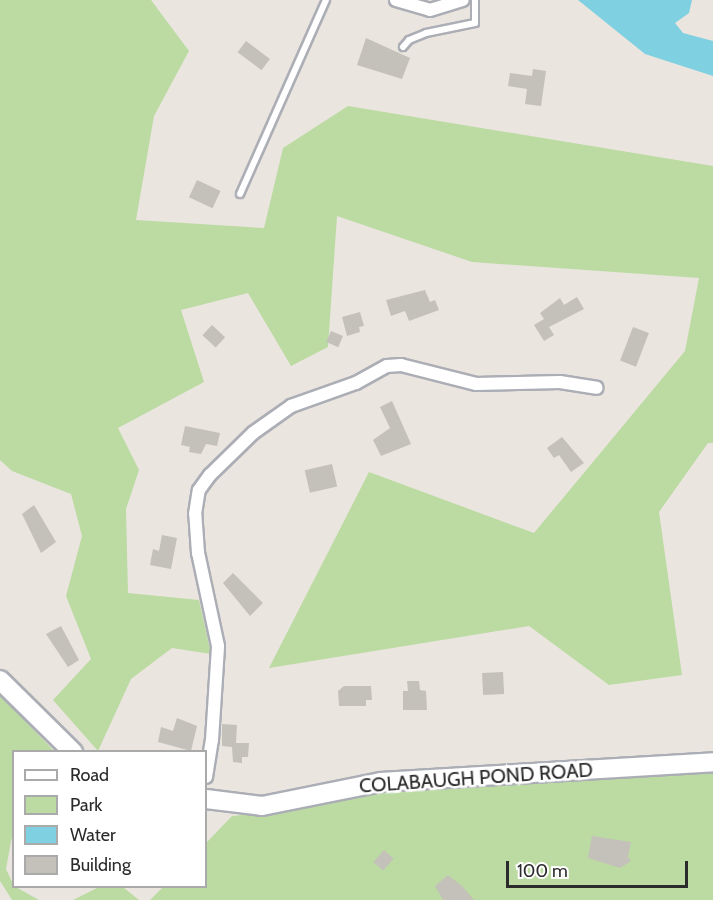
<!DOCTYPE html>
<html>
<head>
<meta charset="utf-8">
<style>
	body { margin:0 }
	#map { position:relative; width:713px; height:900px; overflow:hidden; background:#ebe5df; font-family:Cabin,sans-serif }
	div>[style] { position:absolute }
	.green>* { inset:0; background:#bbdba2 }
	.water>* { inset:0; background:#7fd0e0 }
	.building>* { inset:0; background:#c4c0ba; transform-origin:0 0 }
	.roads { filter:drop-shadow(2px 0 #acaeb6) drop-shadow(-2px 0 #acaeb6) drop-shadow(0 2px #acaeb6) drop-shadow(0 -2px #acaeb6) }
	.lane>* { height:6px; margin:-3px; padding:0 3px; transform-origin:3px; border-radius:3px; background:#fff }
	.street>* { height:12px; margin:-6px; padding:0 6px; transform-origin:6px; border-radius:6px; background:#fff }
	.secondary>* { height:18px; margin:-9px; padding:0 9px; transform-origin:9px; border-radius:9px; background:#fff }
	span { translate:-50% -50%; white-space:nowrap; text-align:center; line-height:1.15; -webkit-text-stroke:5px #fff; paint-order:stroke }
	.street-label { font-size:20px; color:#2b2b2b }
	.legend { position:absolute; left:12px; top:750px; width:195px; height:138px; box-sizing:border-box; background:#fff; border:2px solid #aaa; margin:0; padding:8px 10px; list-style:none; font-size:18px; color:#2b2b2b }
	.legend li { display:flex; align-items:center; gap:12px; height:30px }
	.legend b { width:30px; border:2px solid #aaa }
	.scale { position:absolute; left:506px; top:861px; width:182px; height:27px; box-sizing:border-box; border:3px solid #2b2b2b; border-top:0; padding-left:8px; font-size:18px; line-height:21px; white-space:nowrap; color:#2b2b2b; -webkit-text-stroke:4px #fff; paint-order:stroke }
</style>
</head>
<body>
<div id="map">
	<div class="green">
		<div style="clip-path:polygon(0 0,151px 0,189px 51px,154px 116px,136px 220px,264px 228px,283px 148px,348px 106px,713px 166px,713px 443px,708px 443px,659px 512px,682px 675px,609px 685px,529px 626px,269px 668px,369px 472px,534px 533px,685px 351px,699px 278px,472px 262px,337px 216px,328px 347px,291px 366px,248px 293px,181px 310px,204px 382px,118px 428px,139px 470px,126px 509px,128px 593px,199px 600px,211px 654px,172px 648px,131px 679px,98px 751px,53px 700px,91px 659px,66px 596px,82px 536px,71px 494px,12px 471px,0 460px)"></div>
		<div style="clip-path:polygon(0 691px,25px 712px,26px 722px,54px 751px,14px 752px,13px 831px,6px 869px,14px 886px,39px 900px,12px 900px,0 881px)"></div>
		<div style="clip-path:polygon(713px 770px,713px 900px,150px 900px,163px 887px,206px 886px,206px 843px,232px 816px,276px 812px,315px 800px,404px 786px)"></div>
		<div style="clip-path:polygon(101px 886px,123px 887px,139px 900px,73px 900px)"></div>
	</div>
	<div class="water">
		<div style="clip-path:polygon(578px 0,692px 0,689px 13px,675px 23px,683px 33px,713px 41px,713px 76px,645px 54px)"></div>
	</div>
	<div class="building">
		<div style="clip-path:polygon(366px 38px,410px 58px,402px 79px,357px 65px)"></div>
		<div style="left:246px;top:41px;width:30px;height:14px;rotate:37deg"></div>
		<div style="clip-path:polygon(533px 69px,546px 71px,541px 106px,525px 104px,527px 89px,508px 86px,510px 73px,532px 76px)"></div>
		<div style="left:197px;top:180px;width:26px;height:19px;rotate:25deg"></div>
		<div style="clip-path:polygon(425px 290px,430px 302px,435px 300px,439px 310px,409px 321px,405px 311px,391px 316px,386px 300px)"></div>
		<div style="clip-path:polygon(577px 297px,584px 309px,549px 327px,554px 335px,544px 341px,534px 325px,544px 319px,540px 313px,560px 298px,564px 305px)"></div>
		<div style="clip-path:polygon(360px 312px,364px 326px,359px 327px,360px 332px,347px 336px,342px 317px)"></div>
		<div style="left:212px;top:325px;width:18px;height:14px;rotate:43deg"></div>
		<div style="left:633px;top:327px;width:17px;height:36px;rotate:21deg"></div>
		<div style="left:331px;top:331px;width:13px;height:12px;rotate:23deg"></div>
		<div style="clip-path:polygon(392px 401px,411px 444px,381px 456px,373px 440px,390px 428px,380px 407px)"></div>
		<div style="clip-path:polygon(185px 426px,220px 433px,217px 446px,206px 444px,201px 454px,189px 452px,190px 447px,181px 445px)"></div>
		<div style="clip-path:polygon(562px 437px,584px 463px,571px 472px,559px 455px,554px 458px,547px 448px)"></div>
		<div style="left:332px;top:464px;width:23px;height:28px;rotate:77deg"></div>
		<div style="clip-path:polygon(34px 505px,56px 542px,41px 553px,22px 514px)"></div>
		<div style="clip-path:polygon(162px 535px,177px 538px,171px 569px,150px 565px,153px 549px,159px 551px)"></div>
		<div style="clip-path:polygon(233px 573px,263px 603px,250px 616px,223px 583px)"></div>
		<div style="clip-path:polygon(61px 626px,79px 660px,68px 667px,46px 634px)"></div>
		<div style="left:503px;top:672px;width:22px;height:21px;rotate:87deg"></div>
		<div style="clip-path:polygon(407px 681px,419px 681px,420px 690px,426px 691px,427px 710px,403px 710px,403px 691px,408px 691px)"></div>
		<div style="clip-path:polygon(344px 686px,371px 686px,372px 700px,366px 700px,366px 706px,339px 706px,338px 691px)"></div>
		<div style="clip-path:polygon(177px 718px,197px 726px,191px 751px,158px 742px,161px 727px,173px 731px)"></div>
		<div style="clip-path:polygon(222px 724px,237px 725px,236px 743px,249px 743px,248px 757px,242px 757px,242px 763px,233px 762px,232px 747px,222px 746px)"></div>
		<div style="clip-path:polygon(592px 836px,631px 842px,628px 857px,631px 861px,620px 868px,588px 858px)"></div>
		<div style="left:384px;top:850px;width:13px;height:16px;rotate:42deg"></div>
		<div style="clip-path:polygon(448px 875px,463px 887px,474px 900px,443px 900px,435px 886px)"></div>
	</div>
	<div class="roads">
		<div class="lane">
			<div style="left:403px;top:47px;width:9px;rotate:-49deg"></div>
			<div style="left:409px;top:40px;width:18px;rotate:-22deg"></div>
			<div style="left:426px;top:33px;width:50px;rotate:-11.5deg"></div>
			<div style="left:475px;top:23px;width:23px;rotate:-90deg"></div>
			<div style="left:240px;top:194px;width:212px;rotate:-66.1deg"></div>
		</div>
		<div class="street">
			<div style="left:396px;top:0;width:35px;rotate:16deg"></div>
			<div style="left:430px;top:10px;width:34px;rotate:-17deg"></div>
			<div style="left:206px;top:777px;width:37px;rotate:-81deg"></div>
			<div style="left:212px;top:740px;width:94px;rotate:-86.3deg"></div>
			<div style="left:218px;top:646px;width:95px;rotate:-102.1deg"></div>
			<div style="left:198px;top:553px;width:39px;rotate:-94deg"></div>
			<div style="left:195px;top:514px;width:24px;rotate:-81deg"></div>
			<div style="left:199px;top:490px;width:19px;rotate:-54deg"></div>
			<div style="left:210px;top:475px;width:60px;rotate:-44.3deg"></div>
			<div style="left:253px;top:433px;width:47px;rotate:-35.4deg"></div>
			<div style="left:291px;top:406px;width:69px;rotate:-19.5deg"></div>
			<div style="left:356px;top:383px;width:35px;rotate:-29deg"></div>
			<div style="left:387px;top:366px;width:14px;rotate:-4deg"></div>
			<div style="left:401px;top:365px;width:77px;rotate:14.2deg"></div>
			<div style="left:476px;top:384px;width:84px;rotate:-1.4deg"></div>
			<div style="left:560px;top:382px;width:37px;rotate:9deg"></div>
		</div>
		<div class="secondary">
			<div style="left:0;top:680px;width:103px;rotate:44.6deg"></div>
			<div style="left:206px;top:799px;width:56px;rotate:7.1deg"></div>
			<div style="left:262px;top:806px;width:121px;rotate:-11.4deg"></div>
			<div style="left:381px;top:782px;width:333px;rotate:-3.4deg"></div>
		</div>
	</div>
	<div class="street-label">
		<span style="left:476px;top:778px;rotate:-4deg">COLABAUGH POND ROAD</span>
	</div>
	<ul class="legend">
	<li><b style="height:8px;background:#fff"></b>Road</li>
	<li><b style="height:16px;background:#bbdba2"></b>Park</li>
	<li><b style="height:16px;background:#7fd0e0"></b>Water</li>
	<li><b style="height:16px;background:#c4c0ba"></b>Building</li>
	</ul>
	<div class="scale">100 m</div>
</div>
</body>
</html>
